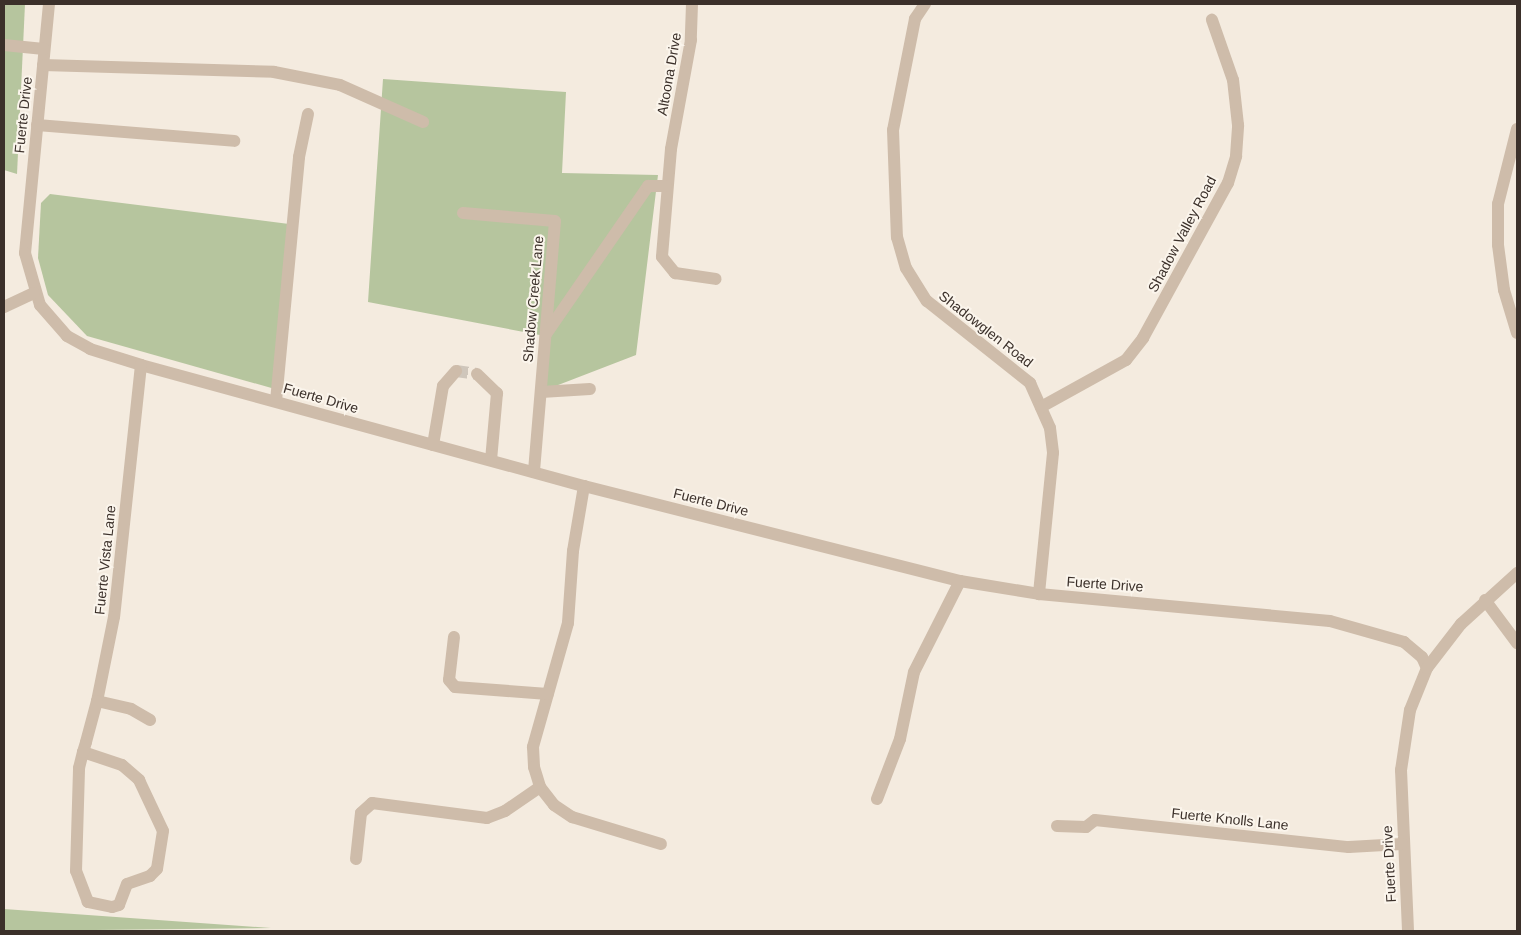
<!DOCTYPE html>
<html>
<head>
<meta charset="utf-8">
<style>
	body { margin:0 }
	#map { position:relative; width:1521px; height:935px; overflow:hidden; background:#f4ebdf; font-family:Helvetica,sans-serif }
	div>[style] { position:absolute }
	.green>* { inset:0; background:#b6c59e }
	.minor-tunnel>* { height:12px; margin-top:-6px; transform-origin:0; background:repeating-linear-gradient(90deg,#cfc6bb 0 12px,transparent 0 18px) }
	.minor>* { height:12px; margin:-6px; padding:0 6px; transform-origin:6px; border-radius:6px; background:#cebcaa }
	span { translate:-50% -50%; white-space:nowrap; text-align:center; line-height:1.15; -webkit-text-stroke:4px #fbf5ec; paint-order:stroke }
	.street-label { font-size:14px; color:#3b302a }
	.frame { position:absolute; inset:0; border:5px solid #3b302a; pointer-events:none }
</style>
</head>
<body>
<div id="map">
	<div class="green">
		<div style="clip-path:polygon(4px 4px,25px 4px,17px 174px,4px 170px)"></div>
		<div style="clip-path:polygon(383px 79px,566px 92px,562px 173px,658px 175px,636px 355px,540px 392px,545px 336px,368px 302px)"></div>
		<div style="clip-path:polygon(50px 194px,289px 224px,275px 389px,87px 336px,48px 295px,38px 258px,41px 203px)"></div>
		<div style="clip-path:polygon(4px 909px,271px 928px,4px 931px)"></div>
	</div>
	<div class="minor-tunnel">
		<div style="left:456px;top:371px;width:21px;rotate:8deg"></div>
	</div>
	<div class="minor">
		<div style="left:49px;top:4px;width:250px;rotate:95.5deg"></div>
		<div style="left:25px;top:253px;width:54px;rotate:73.9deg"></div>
		<div style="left:40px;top:305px;width:41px;rotate:48.9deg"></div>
		<div style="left:67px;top:336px;width:26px;rotate:29deg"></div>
		<div style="left:90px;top:349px;width:53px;rotate:17.4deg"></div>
		<div style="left:141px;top:365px;width:459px;rotate:15.3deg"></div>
		<div style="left:584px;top:486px;width:388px;rotate:14.2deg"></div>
		<div style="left:960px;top:581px;width:80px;rotate:9.3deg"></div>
		<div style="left:1039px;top:594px;width:292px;rotate:5.3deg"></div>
		<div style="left:1330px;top:621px;width:77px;rotate:15.8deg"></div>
		<div style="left:1404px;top:642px;width:23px;rotate:40deg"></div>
		<div style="left:1422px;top:657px;width:12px;rotate:66deg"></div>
		<div style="left:1427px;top:668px;width:45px;rotate:112deg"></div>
		<div style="left:1410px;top:710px;width:61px;rotate:98.5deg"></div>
		<div style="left:1401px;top:770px;width:161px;rotate:87.5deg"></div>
		<div style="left:692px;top:4px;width:36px;rotate:92deg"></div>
		<div style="left:691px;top:40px;width:111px;rotate:100.4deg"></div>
		<div style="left:671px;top:149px;width:108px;rotate:94.8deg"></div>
		<div style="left:662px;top:257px;width:21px;rotate:51deg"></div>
		<div style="left:675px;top:273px;width:41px;rotate:8.3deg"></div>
		<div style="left:925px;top:4px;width:18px;rotate:124deg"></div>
		<div style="left:915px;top:19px;width:113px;rotate:101.2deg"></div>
		<div style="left:893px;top:130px;width:107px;rotate:87.9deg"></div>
		<div style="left:897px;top:237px;width:32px;rotate:74deg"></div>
		<div style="left:906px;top:268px;width:39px;rotate:58deg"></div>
		<div style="left:927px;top:301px;width:132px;rotate:38.5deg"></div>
		<div style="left:1030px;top:383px;width:49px;rotate:66deg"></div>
		<div style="left:1050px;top:428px;width:25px;rotate:83deg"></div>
		<div style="left:1053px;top:453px;width:142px;rotate:95.7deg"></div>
		<div style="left:4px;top:45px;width:40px;rotate:5.7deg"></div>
		<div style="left:43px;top:65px;width:231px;rotate:1.7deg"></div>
		<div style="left:274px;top:72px;width:67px;rotate:11.1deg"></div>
		<div style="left:340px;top:85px;width:91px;rotate:24deg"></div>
		<div style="left:37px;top:125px;width:198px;rotate:4.6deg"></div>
		<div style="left:1517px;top:129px;width:77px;rotate:104.2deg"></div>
		<div style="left:1498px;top:204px;width:41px;rotate:90deg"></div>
		<div style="left:1498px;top:245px;width:45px;rotate:82.4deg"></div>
		<div style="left:1504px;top:290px;width:45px;rotate:73.2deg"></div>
		<div style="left:463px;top:213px;width:92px;rotate:5deg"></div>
		<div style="left:555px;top:221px;width:252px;rotate:94.8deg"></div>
		<div style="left:4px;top:307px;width:33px;rotate:-25deg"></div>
		<div style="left:546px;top:334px;width:180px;rotate:-55.4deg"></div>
		<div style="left:648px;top:186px;width:18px"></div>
		<div style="left:141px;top:365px;width:253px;rotate:96.1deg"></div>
		<div style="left:114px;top:617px;width:86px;rotate:101.4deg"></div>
		<div style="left:97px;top:701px;width:35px;rotate:13deg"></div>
		<div style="left:131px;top:709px;width:22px;rotate:30deg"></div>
		<div style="left:477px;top:374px;width:28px;rotate:44deg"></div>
		<div style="left:497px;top:393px;width:67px;rotate:95.1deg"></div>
		<div style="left:541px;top:392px;width:49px;rotate:-3.5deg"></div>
		<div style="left:276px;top:401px;width:245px;rotate:-84.6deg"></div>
		<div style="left:299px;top:157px;width:44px;rotate:-78.2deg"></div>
		<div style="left:1041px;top:407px;width:97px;rotate:-28.9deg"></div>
		<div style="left:1126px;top:360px;width:28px;rotate:-52deg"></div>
		<div style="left:1143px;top:338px;width:177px;rotate:-61.3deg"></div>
		<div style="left:1228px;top:183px;width:28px;rotate:-73deg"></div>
		<div style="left:1236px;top:156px;width:31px;rotate:-86deg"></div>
		<div style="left:1238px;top:125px;width:45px;rotate:-96.3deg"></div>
		<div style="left:1233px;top:80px;width:64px;rotate:-109.3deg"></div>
		<div style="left:433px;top:445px;width:60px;rotate:-80.4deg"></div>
		<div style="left:443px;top:386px;width:20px;rotate:-49deg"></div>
		<div style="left:584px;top:486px;width:66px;rotate:99.6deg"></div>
		<div style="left:573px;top:551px;width:72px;rotate:94deg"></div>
		<div style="left:568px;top:623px;width:129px;rotate:105.8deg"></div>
		<div style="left:533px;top:747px;width:20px;rotate:87deg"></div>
		<div style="left:534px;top:767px;width:21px;rotate:73deg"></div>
		<div style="left:540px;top:787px;width:23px;rotate:52deg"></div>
		<div style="left:554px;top:805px;width:22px;rotate:34deg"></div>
		<div style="left:572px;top:817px;width:93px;rotate:16.9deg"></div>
		<div style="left:1485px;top:600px;width:54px;rotate:53.3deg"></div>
		<div style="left:454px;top:637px;width:43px;rotate:96.6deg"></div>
		<div style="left:449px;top:680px;width:9px;rotate:49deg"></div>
		<div style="left:455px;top:687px;width:93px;rotate:4.3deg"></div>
		<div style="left:1427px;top:668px;width:56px;rotate:-52.3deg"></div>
		<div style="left:1461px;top:624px;width:76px;rotate:-42.3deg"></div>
		<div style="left:83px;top:752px;width:41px;rotate:18.4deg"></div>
		<div style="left:122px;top:765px;width:23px;rotate:41deg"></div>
		<div style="left:139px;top:780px;width:56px;rotate:64.8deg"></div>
		<div style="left:163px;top:831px;width:38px;rotate:99deg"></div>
		<div style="left:157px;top:869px;width:10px;rotate:135deg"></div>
		<div style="left:150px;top:876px;width:24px;rotate:161deg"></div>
		<div style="left:127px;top:884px;width:22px;rotate:111deg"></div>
		<div style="left:119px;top:905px;width:7px;rotate:164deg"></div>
		<div style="left:112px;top:907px;width:25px;rotate:-168deg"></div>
		<div style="left:88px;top:902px;width:33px;rotate:-111deg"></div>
		<div style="left:76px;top:871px;width:103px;rotate:-88.3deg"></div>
		<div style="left:79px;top:768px;width:16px;rotate:-76deg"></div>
		<div style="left:83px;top:752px;width:10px;rotate:-73deg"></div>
		<div style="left:86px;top:742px;width:42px;rotate:-75deg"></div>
		<div style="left:877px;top:799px;width:64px;rotate:-69deg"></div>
		<div style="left:900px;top:739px;width:68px;rotate:-78.2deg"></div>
		<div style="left:914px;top:672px;width:102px;rotate:-63.2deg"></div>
		<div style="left:1057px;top:826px;width:29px;rotate:2deg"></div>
		<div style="left:1086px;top:827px;width:11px;rotate:-38deg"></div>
		<div style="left:1095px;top:820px;width:255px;rotate:6.1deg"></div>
		<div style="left:1349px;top:847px;width:53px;rotate:-3.2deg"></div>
		<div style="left:356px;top:859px;width:46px;rotate:-83.8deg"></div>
		<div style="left:361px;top:813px;width:15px;rotate:-42deg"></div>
		<div style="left:372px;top:803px;width:116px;rotate:7.4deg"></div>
		<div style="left:487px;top:818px;width:19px;rotate:-21deg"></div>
		<div style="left:505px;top:811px;width:42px;rotate:-34.4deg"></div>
	</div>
	<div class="street-label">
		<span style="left:669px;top:74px;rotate:-80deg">Altoona Drive</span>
		<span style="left:23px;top:115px;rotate:-84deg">Fuerte Drive</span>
		<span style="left:1182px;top:234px;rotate:-62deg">Shadow Valley Road</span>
		<span style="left:533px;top:299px;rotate:-85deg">Shadow Creek Lane</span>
		<span style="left:986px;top:329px;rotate:38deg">Shadowglen Road</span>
		<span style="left:321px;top:398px;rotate:16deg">Fuerte Drive</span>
		<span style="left:711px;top:502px;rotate:14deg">Fuerte Drive</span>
		<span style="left:105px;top:560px;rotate:-84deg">Fuerte Vista Lane</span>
		<span style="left:1105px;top:584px;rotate:4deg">Fuerte Drive</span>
		<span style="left:1230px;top:819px;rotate:6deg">Fuerte Knolls Lane</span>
		<span style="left:1389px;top:864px;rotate:-93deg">Fuerte Drive</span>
	</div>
	<div class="frame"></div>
</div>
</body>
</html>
